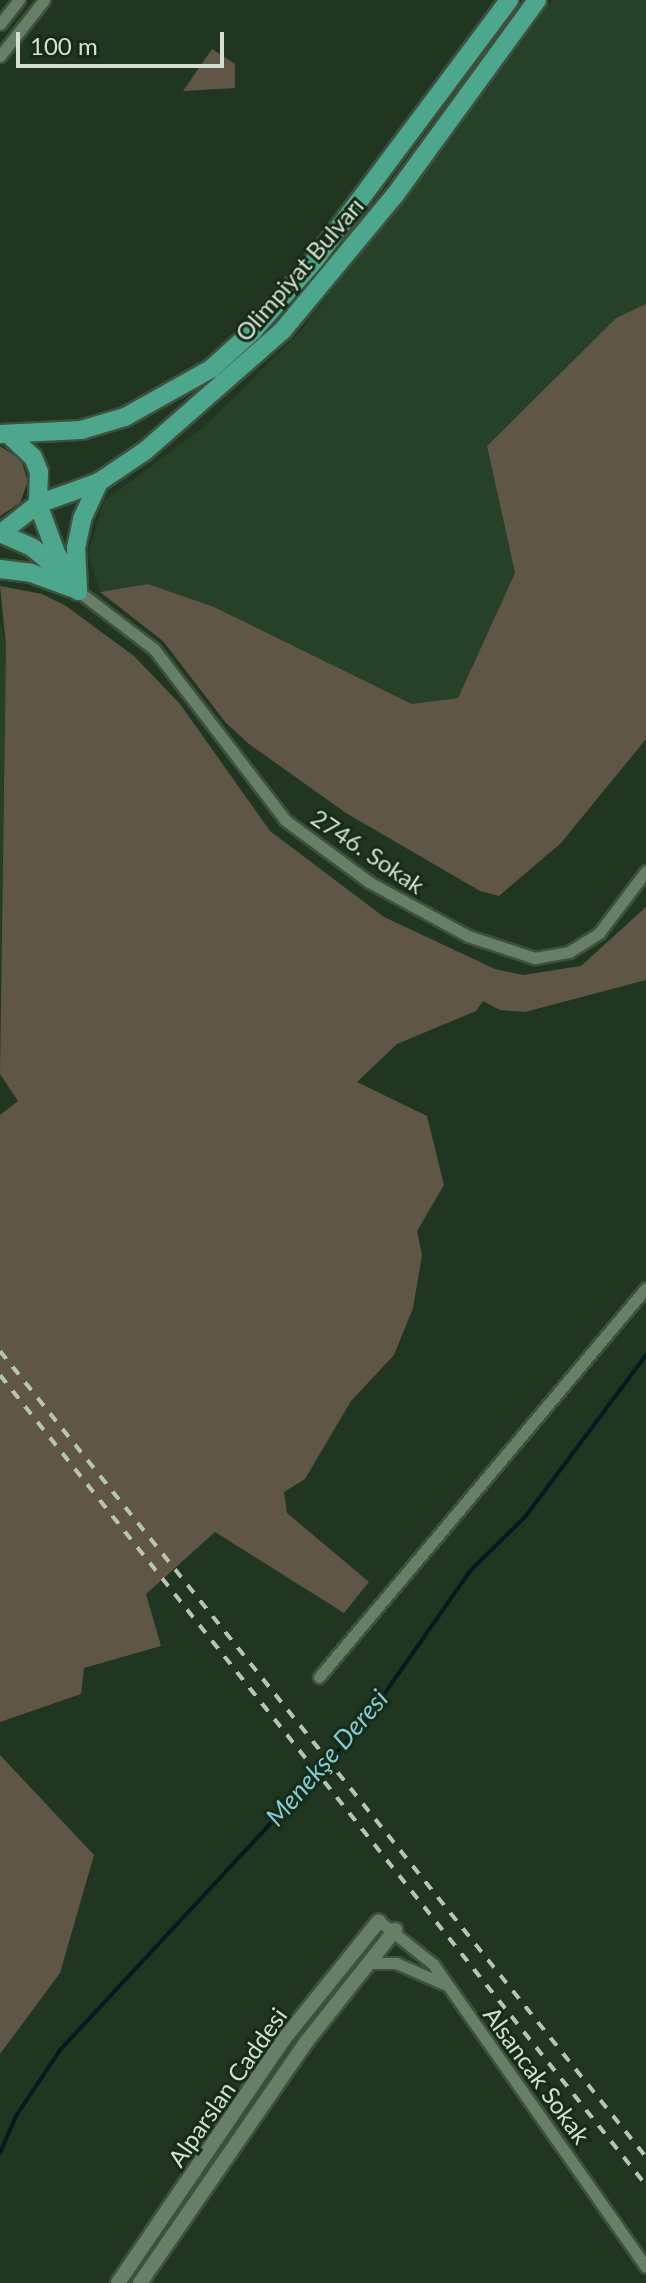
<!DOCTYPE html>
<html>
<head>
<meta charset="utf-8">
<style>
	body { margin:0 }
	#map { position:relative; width:646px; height:2283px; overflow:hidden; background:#213621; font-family:Lato,sans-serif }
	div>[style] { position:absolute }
	.built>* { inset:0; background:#264127 }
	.green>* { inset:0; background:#605645 }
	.stream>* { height:4px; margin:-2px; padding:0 2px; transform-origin:2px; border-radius:2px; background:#011b1f }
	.roads { filter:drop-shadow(2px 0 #3e503e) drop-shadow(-2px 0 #3e503e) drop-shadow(0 2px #3e503e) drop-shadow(0 -2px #3e503e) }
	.minor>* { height:11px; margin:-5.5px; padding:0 5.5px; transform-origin:5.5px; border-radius:5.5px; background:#677f67 }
	.tertiary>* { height:14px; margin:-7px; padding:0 7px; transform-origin:7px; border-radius:7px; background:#677f67 }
	.primary>* { height:18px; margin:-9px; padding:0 9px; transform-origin:9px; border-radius:9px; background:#4da78d }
	.rail>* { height:4px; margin-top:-2px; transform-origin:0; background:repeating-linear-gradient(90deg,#b7c5b6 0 10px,transparent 0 20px) }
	span { translate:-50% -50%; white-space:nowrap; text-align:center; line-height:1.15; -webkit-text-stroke:6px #172c18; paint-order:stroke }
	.street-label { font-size:24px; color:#d3e0d2 }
	.water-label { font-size:26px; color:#85cbd6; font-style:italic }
	.scale { position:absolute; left:16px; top:32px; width:208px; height:36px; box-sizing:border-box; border:4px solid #d3e0d2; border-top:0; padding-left:10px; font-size:24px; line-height:28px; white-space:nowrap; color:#d3e0d2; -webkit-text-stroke:6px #172c18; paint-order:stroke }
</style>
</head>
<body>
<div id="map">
	<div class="built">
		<div style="clip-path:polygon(552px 0,646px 0,646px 304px,616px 318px,487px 446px,515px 573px,458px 698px,413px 704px,214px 607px,148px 584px,100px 592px,88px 554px,104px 501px,204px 427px,301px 331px)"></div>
		<div style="clip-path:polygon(0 622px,6px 645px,0 985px)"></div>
	</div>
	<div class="green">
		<div style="clip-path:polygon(212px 49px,235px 64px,235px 88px,183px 91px)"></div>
		<div style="clip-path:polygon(646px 304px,646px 739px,561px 843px,499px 896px,480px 891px,346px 813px,249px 744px,226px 723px,163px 641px,100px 592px,148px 584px,214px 607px,412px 704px,458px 698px,515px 573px,487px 446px,616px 318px)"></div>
		<div style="clip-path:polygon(0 446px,21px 460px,28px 481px,20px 503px,0 516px)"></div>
		<div style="clip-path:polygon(0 586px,42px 594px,66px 606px,134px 656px,180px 704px,270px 831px,384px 917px,495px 969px,523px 975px,581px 966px,646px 907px,646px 980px,525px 1012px,500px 1010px,483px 1001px,476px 1011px,397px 1044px,357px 1082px,427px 1116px,444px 1185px,417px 1231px,422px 1255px,413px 1308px,394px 1355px,351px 1401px,305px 1479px,284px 1492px,287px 1513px,369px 1582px,344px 1613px,215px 1532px,146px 1594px,161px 1646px,84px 1668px,81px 1694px,0 1722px,0 1115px,18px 1101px,0 1074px,6px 645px)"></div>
		<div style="clip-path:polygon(0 1755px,94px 1855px,60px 1973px,0 2054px)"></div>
	</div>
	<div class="stream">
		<div style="left:0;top:2153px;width:40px;rotate:-66.6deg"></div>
		<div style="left:16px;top:2116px;width:79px;rotate:-56.3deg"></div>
		<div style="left:60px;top:2050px;width:446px;rotate:-47.1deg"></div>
		<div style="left:364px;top:1723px;width:185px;rotate:-55.1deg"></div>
		<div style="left:470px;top:1571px;width:77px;rotate:-44.5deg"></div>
		<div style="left:525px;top:1517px;width:202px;rotate:-53.2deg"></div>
	</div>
	<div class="roads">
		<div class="minor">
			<div style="left:0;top:24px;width:31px;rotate:-52deg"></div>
			<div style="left:0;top:56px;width:71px;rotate:-51.8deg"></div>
			<div style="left:78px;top:591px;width:96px;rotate:37.3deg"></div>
			<div style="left:154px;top:649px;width:215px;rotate:52.5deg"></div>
			<div style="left:285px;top:820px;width:104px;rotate:36.4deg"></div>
			<div style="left:369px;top:882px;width:113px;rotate:28.6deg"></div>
			<div style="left:468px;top:936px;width:71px;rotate:18.2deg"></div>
			<div style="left:535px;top:958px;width:35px;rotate:-10deg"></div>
			<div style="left:569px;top:952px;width:36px;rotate:-32deg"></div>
			<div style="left:599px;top:933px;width:78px;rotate:-52.8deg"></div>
			<div style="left:319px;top:1677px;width:508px;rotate:-49.95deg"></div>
			<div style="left:379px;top:1921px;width:69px;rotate:38.5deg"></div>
			<div style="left:433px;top:1964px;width:370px;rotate:54.9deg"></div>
			<div style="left:369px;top:1963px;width:27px"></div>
			<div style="left:396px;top:1963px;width:52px;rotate:23.6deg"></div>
		</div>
		<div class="tertiary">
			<div style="left:118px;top:2283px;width:295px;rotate:-55.8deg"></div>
			<div style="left:284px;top:2039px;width:151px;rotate:-51.2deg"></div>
			<div style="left:140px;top:2283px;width:294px;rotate:-55.4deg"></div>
			<div style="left:307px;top:2041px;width:142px;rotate:-51.6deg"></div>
		</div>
		<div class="primary">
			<div style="left:0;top:434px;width:81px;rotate:-2.8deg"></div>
			<div style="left:81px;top:430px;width:46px;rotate:-16.5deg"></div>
			<div style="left:125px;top:417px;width:98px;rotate:-29.2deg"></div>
			<div style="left:211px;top:369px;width:57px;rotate:-42.1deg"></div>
			<div style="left:253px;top:331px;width:93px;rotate:-48.9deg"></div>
			<div style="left:314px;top:261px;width:326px;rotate:-53.2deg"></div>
			<div style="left:8px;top:434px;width:34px;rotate:43deg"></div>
			<div style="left:33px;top:457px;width:16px;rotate:68deg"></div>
			<div style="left:39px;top:472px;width:32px;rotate:92deg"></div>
			<div style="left:38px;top:504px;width:52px;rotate:69.8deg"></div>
			<div style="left:56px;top:553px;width:44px;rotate:59.9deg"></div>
			<div style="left:38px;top:504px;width:65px;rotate:-19.8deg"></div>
			<div style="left:99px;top:482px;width:55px;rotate:-34deg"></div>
			<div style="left:145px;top:451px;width:184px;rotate:-41.2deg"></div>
			<div style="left:283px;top:330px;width:175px;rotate:-50.3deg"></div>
			<div style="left:395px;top:195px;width:241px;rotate:-53.9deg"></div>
			<div style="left:0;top:533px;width:36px;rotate:24deg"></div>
			<div style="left:33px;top:548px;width:35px;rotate:40deg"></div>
			<div style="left:0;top:534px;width:48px;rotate:-38.3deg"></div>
			<div style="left:0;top:569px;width:31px;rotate:7deg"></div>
			<div style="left:31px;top:573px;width:44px;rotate:20.1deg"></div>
			<div style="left:78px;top:588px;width:40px;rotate:-92.9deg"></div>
			<div style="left:76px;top:548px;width:30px;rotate:-78deg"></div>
			<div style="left:82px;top:519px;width:41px;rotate:-65.3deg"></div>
		</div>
	</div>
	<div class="rail">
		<div style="left:0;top:1351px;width:1033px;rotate:51.29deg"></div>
		<div style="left:0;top:1375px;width:1036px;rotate:51.43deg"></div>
	</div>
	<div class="street-label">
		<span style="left:299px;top:269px;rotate:-49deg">Olimpiyat Bulvarı</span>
		<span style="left:368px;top:851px;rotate:34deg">2746. Sokak</span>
		<span style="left:537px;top:2075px;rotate:54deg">Alsancak Sokak</span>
		<span style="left:227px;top:2087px;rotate:-55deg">Alparslan Caddesi</span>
	</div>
	<div class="water-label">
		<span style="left:327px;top:1758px;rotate:-49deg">Menekşe Deresi</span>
	</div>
	<div class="scale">100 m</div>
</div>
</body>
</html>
